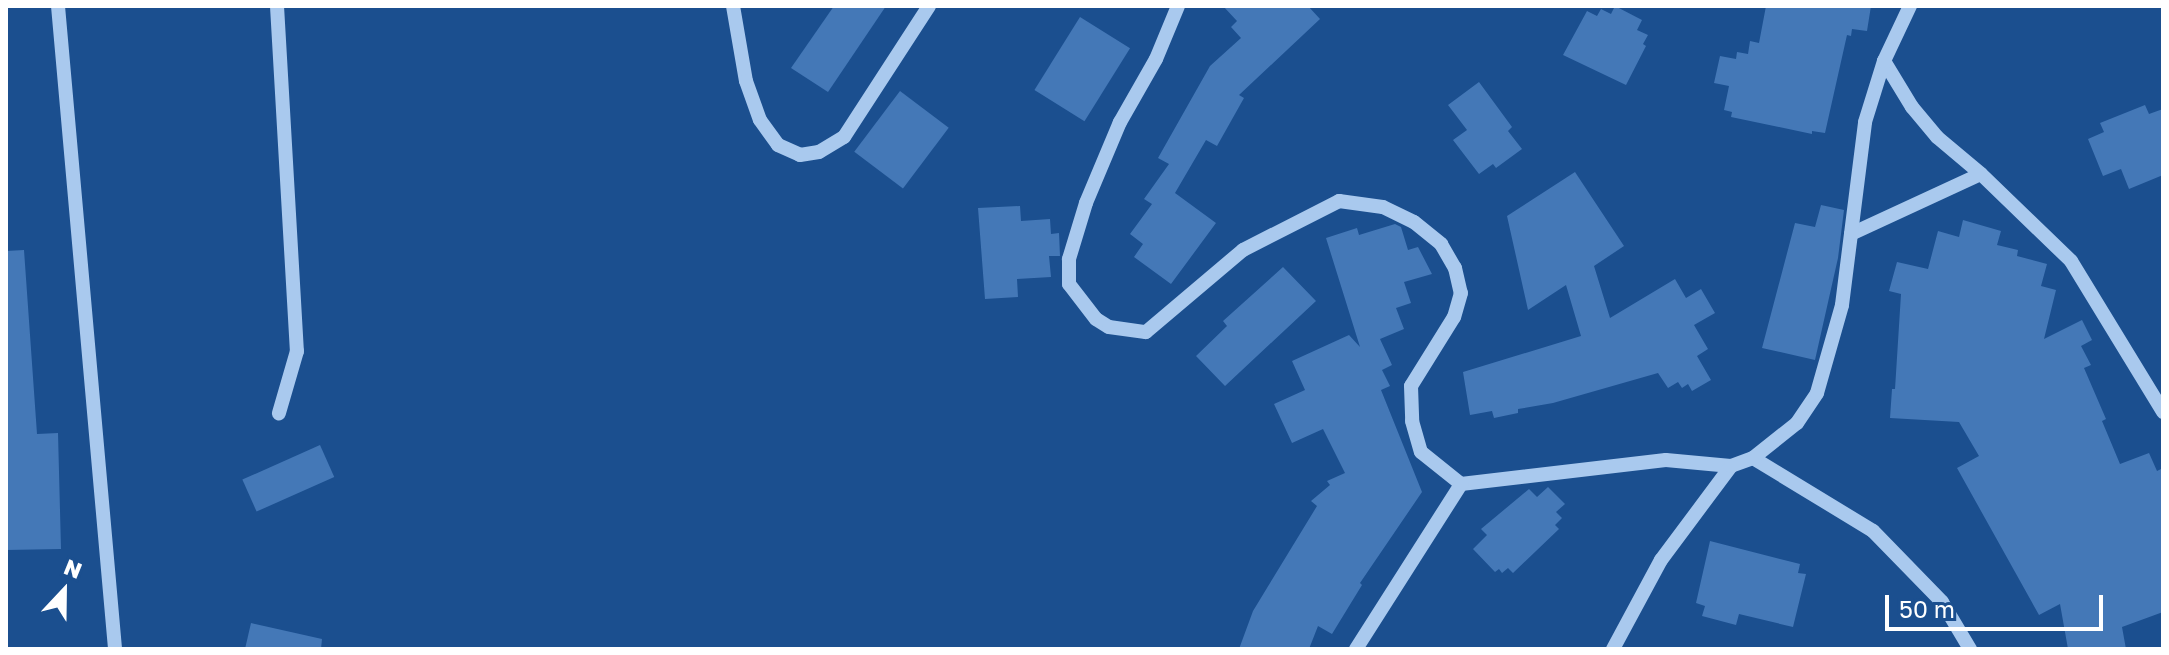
<!DOCTYPE html>
<html>
<head>
<meta charset="utf-8">
<style>
	body { margin:0 }
	#map { position:relative; width:2169px; height:655px; overflow:hidden; background:#1b4f8f; font-family:"Golos Text",sans-serif }
	div>[style] { position:absolute }
	.building>* { inset:0; background:#4478b7; transform-origin:0 0 }
	.minor>* { height:14px; margin:-7px; padding:0 7px; transform-origin:7px; border-radius:7px; background:#a9c9ee }
	span { translate:-50% -50%; white-space:nowrap; text-align:center; line-height:1.15; -webkit-text-stroke:7px #1b4f8f; paint-order:stroke }
	.frame { position:absolute; inset:0; border:8px solid #fff; pointer-events:none }
	.north { position:absolute; left:24px; top:551px; width:80px; height:80px; -webkit-text-stroke:6px #1b4f8f; paint-order:stroke; rotate:22deg; font-size:22px; font-weight:700; line-height:32px; text-align:center; color:#fff }
	.north::after { content:''; display:block; margin:auto; width:28px; height:36px; background:#fff; clip-path:polygon(50% 0,100% 100%,50% 72%,0 100%) }
	.scale { position:absolute; left:1885px; top:595px; width:218px; height:36px; box-sizing:border-box; border:4px solid #fff; border-top:0; padding-left:10px; font-size:24px; line-height:28px; white-space:nowrap; color:#fff; -webkit-text-stroke:6px #1b4f8f; paint-order:stroke }
</style>
</head>
<body>
<div id="map">
	<div class="building">
		<div style="clip-path:polygon(834px 6px,886px 6px,828px 92px,791px 68px)"></div>
		<div style="clip-path:polygon(1223px 6px,1308px 6px,1320px 19px,1239px 95px,1244px 98px,1217px 146px,1206px 140px,1175px 193px,1216px 223px,1171px 284px,1134px 257px,1143px 244px,1130px 234px,1152px 204px,1144px 199px,1169px 164px,1158px 158px,1210px 66px,1241px 38px,1231px 27px,1237px 21px)"></div>
		<div style="clip-path:polygon(1615px 6px,1642px 20px,1637px 30px,1648px 35px,1643px 44px,1646px 46px,1626px 85px,1563px 55px,1587px 11px,1597px 16px,1601px 9px,1611px 14px)"></div>
		<div style="clip-path:polygon(1766px 6px,1871px 6px,1867px 31px,1852px 29px,1851px 36px,1847px 35px,1825px 133px,1812px 131px,1812px 134px,1731px 117px,1732px 112px,1724px 110px,1729px 86px,1714px 83px,1720px 56px,1736px 59px,1737px 52px,1748px 54px,1750px 41px,1759px 43px)"></div>
		<div style="left:1080px;top:17px;width:59px;height:86px;rotate:32deg"></div>
		<div style="clip-path:polygon(1479px 82px,1512px 127px,1508px 131px,1522px 149px,1496px 168px,1493px 164px,1479px 174px,1453px 140px,1467px 130px,1448px 105px)"></div>
		<div style="left:900px;top:91px;width:61px;height:76px;rotate:37deg"></div>
		<div style="clip-path:polygon(2145px 105px,2149px 114px,2163px 109px,2163px 175px,2129px 189px,2121px 169px,2103px 176px,2088px 139px,2104px 132px,2100px 123px)"></div>
		<div style="clip-path:polygon(1575px 172px,1624px 246px,1594px 266px,1610px 318px,1675px 279px,1686px 298px,1701px 289px,1715px 313px,1694px 325px,1708px 349px,1697px 356px,1711px 380px,1692px 391px,1688px 384px,1682px 388px,1678px 382px,1668px 388px,1658px 373px,1553px 403px,1518px 409px,1518px 413px,1494px 418px,1492px 411px,1470px 415px,1463px 372px,1581px 336px,1566px 285px,1528px 310px,1507px 216px)"></div>
		<div style="clip-path:polygon(1821px 205px,1844px 210px,1838px 258px,1815px 360px,1762px 348px,1795px 223px,1815px 227px)"></div>
		<div style="clip-path:polygon(1020px 206px,1021px 221px,1050px 219px,1051px 234px,1059px 233px,1060px 256px,1049px 256px,1051px 277px,1017px 279px,1018px 297px,985px 299px,978px 208px)"></div>
		<div style="clip-path:polygon(1963px 220px,2001px 231px,1997px 245px,2018px 250px,2017px 256px,2047px 264px,2041px 286px,2056px 290px,2044px 339px,2082px 320px,2092px 340px,2081px 346px,2091px 365px,2084px 368px,2106px 419px,2102px 421px,2120px 464px,2149px 453px,2157px 471px,2163px 468px,2163px 612px,2122px 627px,2126px 649px,2068px 649px,2060px 604px,2039px 615px,1957px 468px,1979px 456px,1959px 422px,1890px 418px,1892px 389px,1895px 389px,1901px 294px,1889px 291px,1897px 262px,1928px 269px,1938px 231px,1959px 237px)"></div>
		<div style="clip-path:polygon(1395px 224px,1401px 227px,1408px 250px,1418px 247px,1432px 274px,1404px 282px,1411px 303px,1396px 308px,1404px 329px,1380px 339px,1392px 365px,1382px 370px,1390px 386px,1381px 390px,1422px 492px,1360px 583px,1362px 585px,1332px 634px,1318px 626px,1309px 649px,1239px 649px,1253px 611px,1317px 506px,1311px 501px,1330px 485px,1327px 481px,1345px 473px,1323px 429px,1292px 443px,1274px 404px,1305px 390px,1292px 361px,1349px 335px,1360px 347px,1326px 238px,1357px 228px,1359px 235px)"></div>
		<div style="clip-path:polygon(24px 250px,37px 434px,58px 433px,61px 549px,6px 550px,6px 251px)"></div>
		<div style="clip-path:polygon(1283px 267px,1316px 301px,1225px 386px,1196px 356px,1227px 326px,1223px 321px)"></div>
		<div style="left:320px;top:445px;width:35px;height:85px;rotate:66deg"></div>
		<div style="clip-path:polygon(1548px 487px,1565px 504px,1556px 512px,1562px 518px,1555px 525px,1559px 529px,1513px 573px,1508px 568px,1502px 573px,1499px 569px,1495px 572px,1473px 549px,1487px 535px,1481px 529px,1529px 489px,1537px 497px)"></div>
		<div style="clip-path:polygon(1710px 541px,1800px 564px,1798px 573px,1806px 574px,1793px 627px,1739px 614px,1736px 625px,1702px 616px,1705px 606px,1696px 603px)"></div>
		<div style="clip-path:polygon(251px 623px,322px 639px,321px 649px,245px 649px)"></div>
	</div>
	<div class="minor">
		<div style="left:58px;top:6px;width:646px;rotate:84.93deg"></div>
		<div style="left:277px;top:6px;width:346px;rotate:86.7deg"></div>
		<div style="left:297px;top:351px;width:65px;rotate:106.2deg"></div>
		<div style="left:733px;top:6px;width:76px;rotate:80.2deg"></div>
		<div style="left:746px;top:81px;width:41px;rotate:70.3deg"></div>
		<div style="left:760px;top:120px;width:31px;rotate:54deg"></div>
		<div style="left:778px;top:145px;width:24px;rotate:24deg"></div>
		<div style="left:800px;top:155px;width:19px;rotate:-9deg"></div>
		<div style="left:819px;top:152px;width:29px;rotate:-31deg"></div>
		<div style="left:844px;top:137px;width:156px;rotate:-57deg"></div>
		<div style="left:1178px;top:6px;width:57px;rotate:112.5deg"></div>
		<div style="left:1156px;top:59px;width:73px;rotate:119.7deg"></div>
		<div style="left:1120px;top:122px;width:88px;rotate:112.8deg"></div>
		<div style="left:1086px;top:203px;width:59px;rotate:106.9deg"></div>
		<div style="left:1069px;top:259px;width:25px;rotate:90deg"></div>
		<div style="left:1069px;top:284px;width:44px;rotate:52.4deg"></div>
		<div style="left:1096px;top:319px;width:15px;rotate:32deg"></div>
		<div style="left:1109px;top:327px;width:37px;rotate:8deg"></div>
		<div style="left:1146px;top:332px;width:127px;rotate:-40.2deg"></div>
		<div style="left:1243px;top:250px;width:108px;rotate:-27deg"></div>
		<div style="left:1339px;top:201px;width:44px;rotate:7.8deg"></div>
		<div style="left:1383px;top:207px;width:34px;rotate:26deg"></div>
		<div style="left:1414px;top:222px;width:35px;rotate:39deg"></div>
		<div style="left:1441px;top:244px;width:28px;rotate:60deg"></div>
		<div style="left:1455px;top:268px;width:26px;rotate:77deg"></div>
		<div style="left:1461px;top:293px;width:25px;rotate:106deg"></div>
		<div style="left:1454px;top:317px;width:81px;rotate:121.9deg"></div>
		<div style="left:1411px;top:386px;width:35px;rotate:88deg"></div>
		<div style="left:1412px;top:421px;width:32px;rotate:74deg"></div>
		<div style="left:1421px;top:452px;width:51px;rotate:38.7deg"></div>
		<div style="left:1461px;top:484px;width:206px;rotate:-6.7deg"></div>
		<div style="left:1666px;top:460px;width:65px;rotate:5.3deg"></div>
		<div style="left:1884px;top:61px;width:54px;rotate:58.7deg"></div>
		<div style="left:1912px;top:107px;width:39px;rotate:50deg"></div>
		<div style="left:1937px;top:137px;width:57px;rotate:40.1deg"></div>
		<div style="left:1981px;top:174px;width:125px;rotate:44deg"></div>
		<div style="left:2071px;top:261px;width:177px;rotate:58.6deg"></div>
		<div style="left:1851px;top:234px;width:143px;rotate:-24.8deg"></div>
		<div style="left:1753px;top:458px;width:140px;rotate:31.3deg"></div>
		<div style="left:1873px;top:531px;width:99px;rotate:45.8deg"></div>
		<div style="left:1942px;top:602px;width:55px;rotate:59.2deg"></div>
		<div style="left:1356px;top:649px;width:196px;rotate:-57.5deg"></div>
		<div style="left:1613px;top:649px;width:101px;rotate:-61.7deg"></div>
		<div style="left:1661px;top:560px;width:117px;rotate:-53.3deg"></div>
		<div style="left:1731px;top:466px;width:23px;rotate:-20deg"></div>
		<div style="left:1753px;top:458px;width:56px;rotate:-38.5deg"></div>
		<div style="left:1797px;top:423px;width:36px;rotate:-56deg"></div>
		<div style="left:1817px;top:393px;width:91px;rotate:-74.1deg"></div>
		<div style="left:1842px;top:305px;width:184px;rotate:-82.8deg"></div>
		<div style="left:1865px;top:122px;width:64px;rotate:-72.7deg"></div>
		<div style="left:1884px;top:61px;width:61px;rotate:-64.7deg"></div>
	</div>
	<div class="frame"></div>
	<div class="north">N</div>
	<div class="scale">50 m</div>
</div>
</body>
</html>
